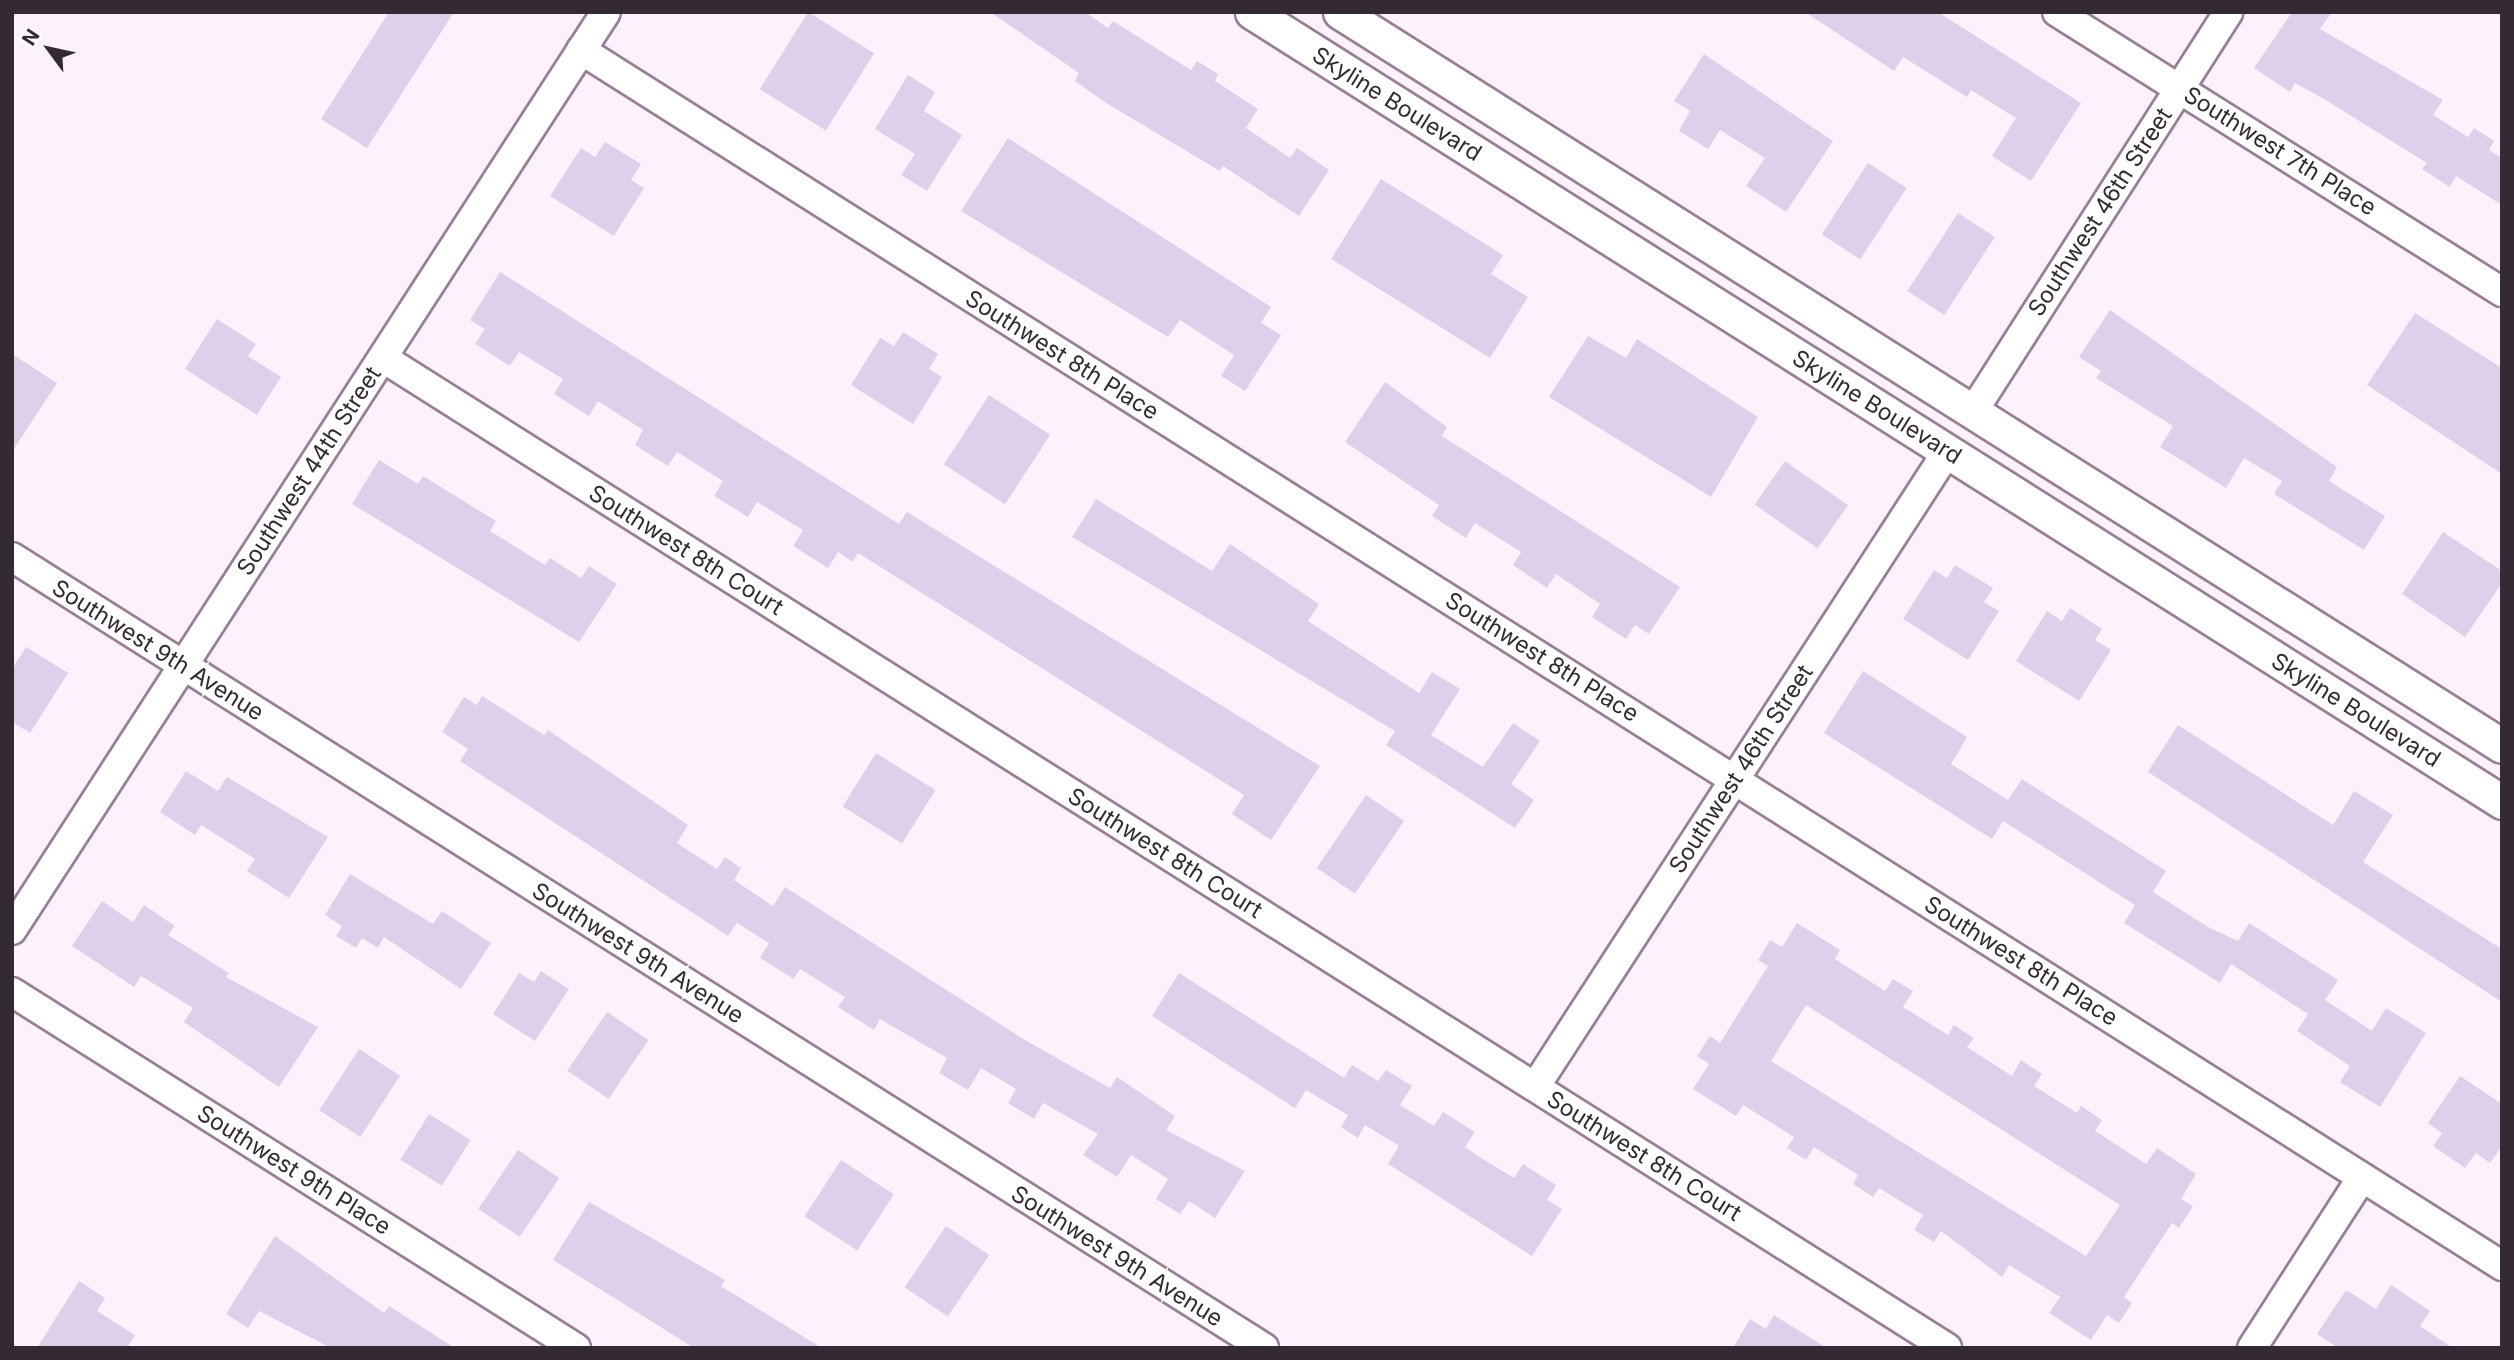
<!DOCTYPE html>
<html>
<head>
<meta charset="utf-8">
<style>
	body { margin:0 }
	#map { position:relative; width:2514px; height:1360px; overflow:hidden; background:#fdf2fc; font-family:Inter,sans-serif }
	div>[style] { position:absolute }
	.building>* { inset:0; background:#e0cfeb; transform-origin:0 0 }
	.roads { filter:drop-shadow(2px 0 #977f95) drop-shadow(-2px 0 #977f95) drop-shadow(0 2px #977f95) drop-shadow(0 -2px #977f95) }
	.minor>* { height:28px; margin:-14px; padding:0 14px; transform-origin:14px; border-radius:14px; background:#fff }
	.tertiary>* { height:33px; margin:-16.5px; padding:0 16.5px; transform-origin:16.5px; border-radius:16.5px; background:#fff }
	span { translate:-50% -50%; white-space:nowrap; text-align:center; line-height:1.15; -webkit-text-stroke:6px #fff; paint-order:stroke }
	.street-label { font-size:23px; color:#332a33 }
	.frame { position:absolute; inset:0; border:14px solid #332a33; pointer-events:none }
	.north { position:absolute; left:14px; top:14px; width:70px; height:70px; -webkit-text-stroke:5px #fff; paint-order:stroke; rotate:303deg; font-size:19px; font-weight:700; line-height:28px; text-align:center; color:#332a33 }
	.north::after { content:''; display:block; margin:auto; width:24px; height:32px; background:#332a33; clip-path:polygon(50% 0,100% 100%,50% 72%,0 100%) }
</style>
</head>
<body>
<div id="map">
	<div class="building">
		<div style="clip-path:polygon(389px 12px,454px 12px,367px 148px,321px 119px)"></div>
		<div style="left:808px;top:12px;width:78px;height:91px;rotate:32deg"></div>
		<div style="clip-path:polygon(990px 12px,1085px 12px,1108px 28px,1113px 21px,1191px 70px,1197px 61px,1218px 74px,1215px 81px,1258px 109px,1246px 128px,1290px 158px,1297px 148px,1329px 170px,1299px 216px,1223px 166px,1220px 171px,1106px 103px,1075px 81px,1079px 73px)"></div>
		<div style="clip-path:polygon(1805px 12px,1938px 12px,2081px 103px,2031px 181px,1992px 156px,2016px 118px,1971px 90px,1967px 97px,1903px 57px,1894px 71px)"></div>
		<div style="clip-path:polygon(2292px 12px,2332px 12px,2320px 29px,2443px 100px,2433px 115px,2468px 137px,2474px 128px,2494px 141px,2489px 150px,2502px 158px,2502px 205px,2456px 176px,2450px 187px,2422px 169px,2427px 163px,2324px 99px,2295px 83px,2290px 92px,2254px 68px)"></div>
		<div style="clip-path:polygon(1704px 54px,1833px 141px,1786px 212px,1746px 186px,1765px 158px,1720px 130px,1708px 149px,1679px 131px,1690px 111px,1674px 101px)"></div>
		<div style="clip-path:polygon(908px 75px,935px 92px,924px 111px,962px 135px,927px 191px,901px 175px,915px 154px,875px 129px)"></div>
		<div style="clip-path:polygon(1008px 138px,1271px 307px,1261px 323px,1281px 335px,1245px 391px,1221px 376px,1234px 355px,1180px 320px,1168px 337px,961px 211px)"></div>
		<div style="clip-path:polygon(605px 142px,641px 164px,631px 180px,644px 188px,614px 236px,550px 196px,581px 148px,595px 157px)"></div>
		<div style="left:1868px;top:163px;width:46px;height:85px;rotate:33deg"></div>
		<div style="clip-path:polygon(1381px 179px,1503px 255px,1491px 274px,1528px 297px,1490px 358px,1331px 259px)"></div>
		<div style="left:1958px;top:213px;width:44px;height:93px;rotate:33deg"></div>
		<div style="clip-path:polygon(500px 272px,899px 524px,907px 512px,1320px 766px,1271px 840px,1232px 814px,1244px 795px,858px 553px,853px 562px,838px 552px,828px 568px,793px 546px,803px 530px,757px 502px,748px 517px,714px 496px,723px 481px,677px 452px,668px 466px,635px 445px,643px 430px,598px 401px,589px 416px,554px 394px,563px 379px,519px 352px,510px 366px,475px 344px,485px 329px,470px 320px)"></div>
		<div style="clip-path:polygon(2110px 310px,2337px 467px,2329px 481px,2385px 516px,2364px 550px,2274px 494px,2282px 481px,2244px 458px,2226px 488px,2160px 447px,2173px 426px,2096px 378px,2101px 371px,2079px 357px)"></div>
		<div style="clip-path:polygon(2415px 313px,2502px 368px,2502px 474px,2367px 385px)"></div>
		<div style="clip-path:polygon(217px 319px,256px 344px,248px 356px,281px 377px,257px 415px,185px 369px)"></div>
		<div style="clip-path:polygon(903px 332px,938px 354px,929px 369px,942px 377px,913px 424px,851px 385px,880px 338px,894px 346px)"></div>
		<div style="clip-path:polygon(1588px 336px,1626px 358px,1637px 339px,1758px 417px,1711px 497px,1549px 397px)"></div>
		<div style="clip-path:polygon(12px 354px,57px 383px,12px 452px)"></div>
		<div style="clip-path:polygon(1385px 382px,1447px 427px,1442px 436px,1680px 587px,1649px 634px,1635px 625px,1626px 639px,1592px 617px,1600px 604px,1556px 574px,1547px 588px,1513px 565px,1521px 552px,1475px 523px,1466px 538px,1432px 516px,1439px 505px,1345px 442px)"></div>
		<div style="left:989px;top:395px;width:73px;height:83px;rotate:33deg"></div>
		<div style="clip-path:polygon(379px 460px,418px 484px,423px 476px,496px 521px,490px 531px,545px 565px,550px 558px,581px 578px,589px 566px,617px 584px,579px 642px,352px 504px)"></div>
		<div style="left:1785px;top:461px;width:77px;height:53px;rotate:35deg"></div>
		<div style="clip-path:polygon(1096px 499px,1212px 571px,1230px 544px,1319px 604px,1308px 621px,1419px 693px,1432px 672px,1460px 689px,1431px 735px,1483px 767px,1513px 723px,1540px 741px,1511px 784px,1534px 800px,1515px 828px,1386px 745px,1395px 731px,1072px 537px)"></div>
		<div style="clip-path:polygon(2443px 532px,2502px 571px,2502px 583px,2465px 637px,2402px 594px)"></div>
		<div style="clip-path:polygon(1955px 565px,1993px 588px,1984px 602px,1999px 611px,1968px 660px,1903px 619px,1934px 570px,1947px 578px)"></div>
		<div style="clip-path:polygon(2070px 608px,2102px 629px,2095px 640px,2111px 650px,2079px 701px,2016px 661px,2047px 611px,2062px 621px)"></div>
		<div style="clip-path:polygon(26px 647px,68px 673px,30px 733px,12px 722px,12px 669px)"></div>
		<div style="clip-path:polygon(1863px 671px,1967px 737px,1951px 764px,2008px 800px,2022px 779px,2166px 871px,2153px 892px,2208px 927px,2238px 941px,2249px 923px,2338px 980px,2325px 1000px,2372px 1031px,2386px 1008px,2426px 1033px,2380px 1107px,2340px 1082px,2350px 1066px,2297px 1031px,2308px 1014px,2231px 964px,2220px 983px,2124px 923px,2135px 905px,2003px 821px,1992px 839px,1824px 733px)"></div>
		<div style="clip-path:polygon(482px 696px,544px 735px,548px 730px,688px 825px,677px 843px,717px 869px,725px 857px,741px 868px,734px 880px,773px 906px,785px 887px,1025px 1040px,1110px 1088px,1117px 1077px,1175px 1116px,1166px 1130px,1245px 1171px,1215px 1218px,1189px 1201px,1180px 1214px,1156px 1199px,1168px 1179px,1131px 1155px,1117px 1177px,1083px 1155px,1098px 1134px,1043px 1103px,1034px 1119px,1008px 1103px,1016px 1089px,981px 1068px,968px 1090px,939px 1073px,947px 1058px,880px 1019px,874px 1030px,838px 1007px,845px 997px,800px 969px,794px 979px,760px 958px,769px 943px,737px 923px,728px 936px,460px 761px,468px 749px,442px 732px,464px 697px,477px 705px)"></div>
		<div style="clip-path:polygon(2178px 725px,2333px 825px,2354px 791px,2393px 815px,2363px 862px,2502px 949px,2502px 1002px,2148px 772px)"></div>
		<div style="left:876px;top:753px;width:70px;height:63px;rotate:32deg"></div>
		<div style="clip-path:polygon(186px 771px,218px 791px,227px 777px,328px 837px,289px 898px,247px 871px,255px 859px,201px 825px,195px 835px,160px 812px)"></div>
		<div style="left:1366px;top:795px;width:46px;height:88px;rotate:34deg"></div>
		<div style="clip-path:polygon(350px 874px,433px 924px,442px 911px,491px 943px,461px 989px,384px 937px,378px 948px,362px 938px,356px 948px,336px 936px,342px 926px,325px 915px)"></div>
		<div style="clip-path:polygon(102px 901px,133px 922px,144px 905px,175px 926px,168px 935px,229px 973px,226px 977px,318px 1027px,279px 1087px,184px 1022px,193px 1008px,141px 976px,134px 987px,72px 946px)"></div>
		<div style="clip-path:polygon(evenodd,1797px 923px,1840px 950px,1835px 959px,1885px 991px,1893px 979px,1913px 991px,1903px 1007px,1948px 1035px,1954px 1025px,1974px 1038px,1967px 1047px,2012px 1076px,2021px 1060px,2042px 1074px,2034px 1086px,2077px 1113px,2081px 1106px,2102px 1120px,2095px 1131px,2146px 1164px,2157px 1148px,2196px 1174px,2181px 1199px,2193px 1206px,2179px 1228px,2172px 1223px,2124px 1297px,2132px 1303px,2119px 1323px,2107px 1315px,2091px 1340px,2049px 1313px,2060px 1297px,2009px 1265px,2002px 1277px,1941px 1231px,1934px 1242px,1914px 1230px,1923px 1215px,1879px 1188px,1873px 1197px,1853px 1184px,1858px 1175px,1814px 1147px,1806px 1160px,1787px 1148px,1794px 1137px,1743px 1105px,1736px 1116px,1693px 1089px,1709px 1064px,1697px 1056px,1710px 1036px,1720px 1043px,1768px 966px,1758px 960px,1770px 940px,1782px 947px,1797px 923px,1806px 1005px,2120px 1205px,2086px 1256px,1771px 1061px,1806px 1005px)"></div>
		<div style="clip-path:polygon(541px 971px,569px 989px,535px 1041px,493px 1014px,519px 973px,534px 982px)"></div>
		<div style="clip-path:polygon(1179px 973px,1344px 1078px,1352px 1065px,1378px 1081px,1386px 1070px,1412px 1086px,1400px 1105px,1434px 1126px,1443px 1112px,1475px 1132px,1465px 1147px,1478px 1156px,1514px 1178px,1523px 1164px,1556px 1185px,1547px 1200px,1562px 1209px,1532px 1256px,1388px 1164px,1399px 1146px,1365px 1125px,1358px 1138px,1341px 1127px,1348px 1115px,1306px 1090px,1295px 1108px,1152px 1016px)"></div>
		<div style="left:607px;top:1012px;width:50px;height:71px;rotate:34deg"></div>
		<div style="left:359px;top:1049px;width:49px;height:73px;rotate:33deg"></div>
		<div style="clip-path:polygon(2460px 1076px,2502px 1104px,2502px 1146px,2490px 1163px,2476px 1153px,2465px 1168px,2433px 1146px,2442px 1133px,2428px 1123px)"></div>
		<div style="left:429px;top:1114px;width:49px;height:54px;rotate:32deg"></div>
		<div style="left:518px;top:1150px;width:50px;height:71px;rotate:34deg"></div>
		<div style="left:841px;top:1160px;width:63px;height:67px;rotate:33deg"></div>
		<div style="clip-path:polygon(589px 1202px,725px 1280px,721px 1286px,822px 1348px,694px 1348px,632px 1309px,553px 1260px)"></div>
		<div style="left:946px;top:1226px;width:52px;height:74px;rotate:34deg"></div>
		<div style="clip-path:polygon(275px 1236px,384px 1313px,389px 1306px,455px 1348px,331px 1348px,259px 1311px,248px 1328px,226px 1314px)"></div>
		<div style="clip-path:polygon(79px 1281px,105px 1298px,97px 1311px,135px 1335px,127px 1348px,37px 1348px)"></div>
		<div style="clip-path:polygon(2391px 1285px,2430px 1311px,2420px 1326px,2453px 1348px,2338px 1348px,2317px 1334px,2346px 1290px,2376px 1309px)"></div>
		<div style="clip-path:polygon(1774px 1315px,1827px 1348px,1733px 1348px,1750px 1319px,1766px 1329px)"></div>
	</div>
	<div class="roads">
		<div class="minor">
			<div style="left:2057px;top:12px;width:526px;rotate:32.18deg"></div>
			<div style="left:581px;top:50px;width:2274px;rotate:32.33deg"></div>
			<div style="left:383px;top:358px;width:1851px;rotate:32.33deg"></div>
			<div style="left:1972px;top:413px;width:476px;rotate:-57.4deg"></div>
			<div style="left:12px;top:557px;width:1481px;rotate:32.28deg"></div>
			<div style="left:12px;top:930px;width:1093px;rotate:-57.09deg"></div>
			<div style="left:12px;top:992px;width:667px;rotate:32.26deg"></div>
			<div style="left:1535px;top:1087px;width:757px;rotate:-57.02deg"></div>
			<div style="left:2252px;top:1348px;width:203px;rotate:-57.2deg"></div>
		</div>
		<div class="tertiary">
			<div style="left:1252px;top:12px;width:1479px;rotate:32.29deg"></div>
			<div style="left:1340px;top:12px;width:1374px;rotate:32.28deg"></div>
		</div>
	</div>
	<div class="street-label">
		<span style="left:1397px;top:104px;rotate:32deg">Skyline Boulevard</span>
		<span style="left:2280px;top:151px;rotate:32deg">Southwest 7th Place</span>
		<span style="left:2100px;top:212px;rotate:-57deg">Southwest 46th Street</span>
		<span style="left:1062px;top:355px;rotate:32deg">Southwest 8th Place</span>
		<span style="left:1877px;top:407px;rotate:32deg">Skyline Boulevard</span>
		<span style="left:309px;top:471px;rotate:-57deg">Southwest 44th Street</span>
		<span style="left:686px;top:550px;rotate:32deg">Southwest 8th Court</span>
		<span style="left:158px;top:650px;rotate:32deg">Southwest 9th Avenue</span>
		<span style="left:1542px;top:657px;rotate:32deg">Southwest 8th Place</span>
		<span style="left:2356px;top:710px;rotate:32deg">Skyline Boulevard</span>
		<span style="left:1741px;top:769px;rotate:-57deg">Southwest 46th Street</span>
		<span style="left:1165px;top:853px;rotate:32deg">Southwest 8th Court</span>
		<span style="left:638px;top:953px;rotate:32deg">Southwest 9th Avenue</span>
		<span style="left:2021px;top:961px;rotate:32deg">Southwest 8th Place</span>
		<span style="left:1644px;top:1156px;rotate:32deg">Southwest 8th Court</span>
		<span style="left:294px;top:1170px;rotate:32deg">Southwest 9th Place</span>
		<span style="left:1117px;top:1256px;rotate:32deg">Southwest 9th Avenue</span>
	</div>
	<div class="frame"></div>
	<div class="north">N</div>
</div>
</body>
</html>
